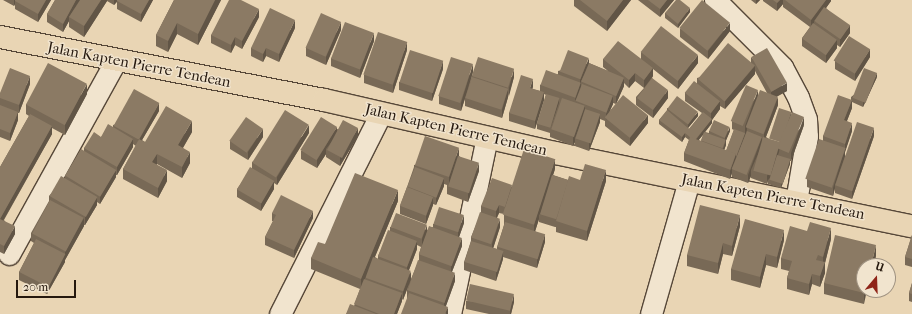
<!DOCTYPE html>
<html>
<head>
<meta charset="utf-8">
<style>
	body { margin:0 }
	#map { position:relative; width:912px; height:314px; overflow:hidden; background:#e9d5b4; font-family:"IM FELL French Canon",serif }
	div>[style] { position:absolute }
	.roads { filter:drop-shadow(1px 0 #564738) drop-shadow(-1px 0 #564738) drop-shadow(0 1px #564738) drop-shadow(0 -1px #564738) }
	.minor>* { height:21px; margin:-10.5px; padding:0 10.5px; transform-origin:10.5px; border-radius:10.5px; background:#f1e4ce }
	.major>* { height:22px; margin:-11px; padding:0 11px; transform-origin:11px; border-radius:11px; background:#e9d5b4 }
	.wall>* { inset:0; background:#786956 }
	.shaded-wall>* { inset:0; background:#615546 }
	.building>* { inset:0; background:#8b7a64; transform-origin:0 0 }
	span { translate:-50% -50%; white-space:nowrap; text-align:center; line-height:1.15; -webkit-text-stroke:3px #f1e4ce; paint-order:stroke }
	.street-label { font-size:15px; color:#25180e }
	.north { position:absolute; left:856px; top:258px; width:40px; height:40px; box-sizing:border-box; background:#f1e4ce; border:1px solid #9f9281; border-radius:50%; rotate:19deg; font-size:11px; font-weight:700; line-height:16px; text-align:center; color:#25180e }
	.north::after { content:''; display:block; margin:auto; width:14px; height:18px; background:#8f2418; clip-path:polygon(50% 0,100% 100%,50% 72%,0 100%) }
	.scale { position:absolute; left:16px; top:280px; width:60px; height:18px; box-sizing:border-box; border:2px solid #25180e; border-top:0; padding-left:5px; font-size:12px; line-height:14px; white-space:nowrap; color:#25180e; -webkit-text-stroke:3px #f1e4ce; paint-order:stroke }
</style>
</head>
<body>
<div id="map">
	<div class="roads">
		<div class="minor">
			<div style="left:715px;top:0;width:95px;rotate:45deg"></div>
			<div style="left:782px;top:67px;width:34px;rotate:62deg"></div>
			<div style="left:798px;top:97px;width:23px;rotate:70deg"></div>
			<div style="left:806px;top:119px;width:17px;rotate:87deg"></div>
			<div style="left:807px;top:136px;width:67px;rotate:99.5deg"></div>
			<div style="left:9px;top:254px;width:222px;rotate:-61.1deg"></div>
			<div style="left:280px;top:314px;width:225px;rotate:-63.3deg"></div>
			<div style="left:450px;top:314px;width:181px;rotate:-78.2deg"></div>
			<div style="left:651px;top:314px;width:138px;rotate:-74.1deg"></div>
		</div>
		<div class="major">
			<div style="left:0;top:37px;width:330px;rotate:11deg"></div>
			<div style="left:324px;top:100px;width:237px;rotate:12.9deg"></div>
			<div style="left:555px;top:153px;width:364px;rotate:11.6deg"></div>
		</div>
	</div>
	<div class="wall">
		<div style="clip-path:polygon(3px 0,51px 0,38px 22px,15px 9px,15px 4px,14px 6px)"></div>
		<div style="clip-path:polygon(55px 0,153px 0,141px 22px,117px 9px,117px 2px,114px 5px,107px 1px,84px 37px,69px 27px,69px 21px,63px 32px,47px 22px,47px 14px)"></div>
		<div style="clip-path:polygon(174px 0,221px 0,198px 45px,177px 34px,168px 52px,156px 46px,156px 35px)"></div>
		<div style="clip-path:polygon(574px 0,631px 0,607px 31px,574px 6px)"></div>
		<div style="clip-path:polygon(638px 0,674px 0,660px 17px)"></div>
		<div style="clip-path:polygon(751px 0,760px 0,756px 4px)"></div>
		<div style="clip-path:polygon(763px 0,831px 0,831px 1px,826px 8px,850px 33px,840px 47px,837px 45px,837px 48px,826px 63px,802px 46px,802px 38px,810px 27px,783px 7px,783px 4px,777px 11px,763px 1px)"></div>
		<div style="clip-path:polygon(690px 12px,678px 28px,665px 18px,665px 13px)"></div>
		<div style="clip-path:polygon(259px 17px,242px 49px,235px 45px,231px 53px,211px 43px,211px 35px)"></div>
		<div style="clip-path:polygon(295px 28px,279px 62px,266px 56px,263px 62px,251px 56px,251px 48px)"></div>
		<div style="clip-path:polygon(680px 29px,730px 31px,708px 59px,680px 37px)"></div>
		<div style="clip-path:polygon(341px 30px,326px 65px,306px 56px,306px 48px)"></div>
		<div style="clip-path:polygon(374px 41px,360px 78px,331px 66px,331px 58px)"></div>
		<div style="clip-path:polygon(407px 50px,393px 93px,364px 83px,364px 75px)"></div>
		<div style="clip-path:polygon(evenodd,641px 52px,698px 63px,678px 89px,653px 69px,653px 76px,652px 78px,668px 98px,653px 118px,636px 105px,636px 97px,644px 88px,635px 81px,629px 88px,624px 83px,624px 86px,616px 104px,648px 123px,630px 146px,605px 126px,605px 121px,600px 119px,600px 122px,589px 151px,575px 146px,575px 142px,573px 146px,550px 137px,550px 132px,550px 133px,537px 129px,537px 124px,546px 95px,544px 94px,544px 100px,535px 129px,509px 121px,509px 113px,533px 87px,532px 89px,540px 91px,540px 85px,558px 74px,558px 71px,589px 63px,608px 71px,603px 67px,603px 59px,641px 59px,641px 52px,613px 103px,616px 104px,609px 112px,613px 104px,613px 103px)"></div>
		<div style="clip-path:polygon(evenodd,751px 57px,787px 91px,777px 96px,778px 105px,766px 137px,780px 146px,780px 147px,804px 125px,791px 161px,790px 161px,790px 164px,781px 188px,768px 184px,768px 181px,767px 184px,751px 178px,751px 176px,748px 183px,732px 177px,732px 173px,730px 179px,684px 161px,684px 153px,689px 140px,685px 137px,682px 142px,659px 124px,659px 120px,667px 111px,667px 108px,698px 116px,688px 128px,689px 129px,702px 113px,685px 101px,685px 93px,697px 83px,697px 78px,751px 63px,751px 57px,755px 71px,767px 93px,758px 96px,732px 121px,732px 129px,734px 130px,726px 151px,724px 150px,726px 145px,726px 140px,730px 131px,709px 131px,709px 133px,705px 132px,712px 123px,712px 120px,720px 109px,720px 106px,725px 109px,755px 74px,755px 71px,751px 57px,704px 134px,701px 141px,698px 140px,704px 134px)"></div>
		<div style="clip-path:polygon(870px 57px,855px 81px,835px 69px,835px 61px)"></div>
		<div style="clip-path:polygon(443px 69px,432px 101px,399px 90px,399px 82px)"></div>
		<div style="clip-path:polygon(473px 72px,468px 88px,472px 76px,514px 77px,502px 118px,465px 106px,465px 99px,461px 111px,439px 104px,439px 96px)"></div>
		<div style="clip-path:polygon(877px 77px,863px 107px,852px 102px,852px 108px,847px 121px,852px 131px,845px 152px,845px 156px,874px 136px,852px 199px,835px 193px,835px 188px,833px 196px,807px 187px,807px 179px,823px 141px,823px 136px,851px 100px,851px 97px)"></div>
		<div style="clip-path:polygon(30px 84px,19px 113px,18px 113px,18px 120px,10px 141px,0 137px,0 93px)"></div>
		<div style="clip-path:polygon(87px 94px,65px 135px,52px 128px,52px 134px,4px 220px,15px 234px,4px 254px,0 252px,0 167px,29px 116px,26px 114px,26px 104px)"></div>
		<div style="clip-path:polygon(159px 111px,142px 140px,145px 142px,192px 132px,183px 148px,190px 163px,182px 178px,157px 164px,156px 165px,167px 181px,158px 198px,123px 179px,123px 169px,136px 146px,133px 144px,133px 147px,117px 175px,116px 175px,116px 177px,100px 204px,97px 202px,97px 205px,85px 225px,84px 225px,84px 226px,65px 260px,65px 262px,47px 294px,19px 280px,19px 272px,34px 243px,31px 241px,31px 233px,49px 201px,49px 196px,65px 178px,65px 176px,84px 151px,84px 148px,101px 137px,113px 127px,113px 125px)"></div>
		<div style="clip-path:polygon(337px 129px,358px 136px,340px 166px,326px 157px,326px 154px,317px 168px,301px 159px,301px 151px)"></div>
		<div style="clip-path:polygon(309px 133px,277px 185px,274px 183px,274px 189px,261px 211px,237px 197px,237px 189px,252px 168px,252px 162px)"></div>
		<div style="clip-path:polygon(263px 137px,248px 160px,230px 149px,230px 141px)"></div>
		<div style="clip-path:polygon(459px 156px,479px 171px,468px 202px,447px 194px,447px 185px,444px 184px,444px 186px,436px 205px,433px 204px,433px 205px,426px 224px,400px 214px,400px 206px,407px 187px,414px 167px,414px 165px)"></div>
		<div style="clip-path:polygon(evenodd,555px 169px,553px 175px,568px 180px,580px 180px,606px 181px,587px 241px,556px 232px,556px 227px,555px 227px,539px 222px,539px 219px,535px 231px,545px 242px,537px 268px,503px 257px,503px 259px,496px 281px,464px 270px,464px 262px,471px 241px,471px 237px,481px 213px,481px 206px,512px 187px,555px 169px,499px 213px,504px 214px,504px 225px,497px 247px,497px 249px,493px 248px,500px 227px,497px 218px,499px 213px)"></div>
		<div style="clip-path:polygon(evenodd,398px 201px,375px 257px,378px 259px,378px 256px,390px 230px,390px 227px,427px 230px,433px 227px,433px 224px,464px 223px,459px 237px,462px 246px,452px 272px,455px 281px,446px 306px,448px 314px,407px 298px,407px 290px,409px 284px,403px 300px,402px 299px,402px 301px,397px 314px,346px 314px,354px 306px,360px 289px,311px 269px,311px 258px,325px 244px,398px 201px,417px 245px,421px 247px,419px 254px,419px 260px,411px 279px,409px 270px,417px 249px,417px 245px)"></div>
		<div style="clip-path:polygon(272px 213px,313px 218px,294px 258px,265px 245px,265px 237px,273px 221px,272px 221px)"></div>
		<div style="clip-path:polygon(740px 226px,732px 256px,723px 254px,718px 274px,687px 266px,687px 255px)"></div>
		<div style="clip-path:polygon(912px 235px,912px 267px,905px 265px,905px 257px)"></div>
		<div style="clip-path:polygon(831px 239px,825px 263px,825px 273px,820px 287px,812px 284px,809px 295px,787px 289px,787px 278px,789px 271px,781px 269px,781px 258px)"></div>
		<div style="clip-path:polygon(784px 240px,777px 268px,766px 265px,760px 288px,731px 280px,731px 269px)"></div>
		<div style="clip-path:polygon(876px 256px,873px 266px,864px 266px,864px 304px,824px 294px,824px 283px)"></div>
		<div style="clip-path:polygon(912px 283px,912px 302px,909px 301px,909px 293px)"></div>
		<div style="clip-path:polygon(466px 301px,514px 302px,511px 314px,489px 314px,466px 309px)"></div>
	</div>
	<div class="shaded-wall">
		<div style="clip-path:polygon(14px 0,17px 0,15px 1px,15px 4px,14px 6px)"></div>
		<div style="clip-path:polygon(46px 0,51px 0,38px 22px,38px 14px)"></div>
		<div style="clip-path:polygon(76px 0,81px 0,69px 17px,69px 21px,63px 32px,63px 24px)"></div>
		<div style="clip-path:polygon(101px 0,107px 0,107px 1px,84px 37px,84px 26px)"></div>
		<div style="clip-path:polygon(114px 0,118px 0,114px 5px)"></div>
		<div style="clip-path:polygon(149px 0,153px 0,141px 22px,141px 14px)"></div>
		<div style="clip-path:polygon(215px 0,221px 0,198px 45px,198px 34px)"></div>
		<div style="clip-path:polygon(623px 0,631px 0,607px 31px,607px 21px)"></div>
		<div style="clip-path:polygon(667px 0,674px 0,660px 17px,660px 9px)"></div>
		<div style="clip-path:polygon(756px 0,760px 0,756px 4px)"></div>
		<div style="clip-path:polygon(780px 0,783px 0,783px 4px,777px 11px,777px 3px)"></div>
		<div style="clip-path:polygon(826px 0,831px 0,831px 1px,816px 22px,814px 21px,814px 23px,811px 28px,811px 20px)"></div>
		<div style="clip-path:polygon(690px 8px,690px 12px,678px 28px,678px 24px)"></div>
		<div style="clip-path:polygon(259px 9px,259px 17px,242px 49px,242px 41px)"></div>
		<div style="clip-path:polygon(295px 20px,295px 28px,279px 62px,279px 54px)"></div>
		<div style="clip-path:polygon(341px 22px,341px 30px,326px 65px,326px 57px)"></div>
		<div style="clip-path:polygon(177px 23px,177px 34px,168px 52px,168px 41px)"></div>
		<div style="clip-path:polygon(730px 23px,730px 31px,708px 59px,708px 51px)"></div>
		<div style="clip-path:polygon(850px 25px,850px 33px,840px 47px,840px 39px)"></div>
		<div style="clip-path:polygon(374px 33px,374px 41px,360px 78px,360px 70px)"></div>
		<div style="clip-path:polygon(235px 37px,235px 45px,231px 53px,231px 45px)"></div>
		<div style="clip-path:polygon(837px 40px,837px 48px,826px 63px,826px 55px)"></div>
		<div style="clip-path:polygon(407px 42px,407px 50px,393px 93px,393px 85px)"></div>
		<div style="clip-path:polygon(266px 48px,266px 56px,263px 62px,263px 54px)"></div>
		<div style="clip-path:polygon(870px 49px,870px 57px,855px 81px,855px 73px)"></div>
		<div style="clip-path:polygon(698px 55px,698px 63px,678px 89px,678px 81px)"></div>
		<div style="clip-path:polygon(589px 58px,589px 66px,581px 81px,581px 91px,575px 101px,575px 107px,575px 99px,580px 84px,580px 80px)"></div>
		<div style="clip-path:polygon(443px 61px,443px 69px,432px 101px,432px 93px)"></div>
		<div style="clip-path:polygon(473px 64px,473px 72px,461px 111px,461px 103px)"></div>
		<div style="clip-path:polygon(755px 66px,755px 74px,725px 109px,725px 101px)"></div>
		<div style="clip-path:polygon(653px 68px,653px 76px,644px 88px,644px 80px)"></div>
		<div style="clip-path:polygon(514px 69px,514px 77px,509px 96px,509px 88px)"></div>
		<div style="clip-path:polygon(635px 73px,635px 81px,629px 88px,629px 80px)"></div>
		<div style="clip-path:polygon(877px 73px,877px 77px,863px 107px,863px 103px)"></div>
		<div style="clip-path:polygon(30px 76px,30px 84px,19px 113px,19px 105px)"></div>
		<div style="clip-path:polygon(624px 78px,624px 86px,616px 104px,616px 96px)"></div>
		<div style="clip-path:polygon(533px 79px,533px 87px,530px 96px,530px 88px)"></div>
		<div style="clip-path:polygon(787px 83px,787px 91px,771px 100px,771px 92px)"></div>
		<div style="clip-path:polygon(87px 84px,87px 94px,65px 135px,65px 124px)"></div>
		<div style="clip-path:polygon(508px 89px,508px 97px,502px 118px,502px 110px)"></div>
		<div style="clip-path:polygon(668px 90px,668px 98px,653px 118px,653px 110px)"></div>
		<div style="clip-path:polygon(758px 90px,758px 98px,747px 128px,747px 130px,736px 161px,736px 157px,745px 134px,745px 126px)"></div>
		<div style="clip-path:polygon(544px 92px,544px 100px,535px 129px,535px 121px)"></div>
		<div style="clip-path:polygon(613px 96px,613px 104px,606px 120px,606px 114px)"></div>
		<div style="clip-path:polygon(778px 97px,778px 105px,764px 142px,764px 134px)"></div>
		<div style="clip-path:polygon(559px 98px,559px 103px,550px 129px,550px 133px,550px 129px)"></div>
		<div style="clip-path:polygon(852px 100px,852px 108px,844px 128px,844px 120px)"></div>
		<div style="clip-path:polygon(720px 101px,720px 109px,712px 120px,712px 123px,695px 145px,695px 141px,711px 120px,711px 113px)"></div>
		<div style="clip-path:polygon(159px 103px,159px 111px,138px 147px,138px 139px)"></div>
		<div style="clip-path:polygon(585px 106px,585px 114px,575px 138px,575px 142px,573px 146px,573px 138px)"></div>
		<div style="clip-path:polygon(18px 112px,18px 120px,10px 141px,10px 133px)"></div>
		<div style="clip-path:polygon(698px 112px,698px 116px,688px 128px,688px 124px)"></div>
		<div style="clip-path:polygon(791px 112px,791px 116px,780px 146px,779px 152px,769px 180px,768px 179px,767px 184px,767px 176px)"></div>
		<div style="clip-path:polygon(600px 114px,600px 122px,589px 151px,589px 143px)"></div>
		<div style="clip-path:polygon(648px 115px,648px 123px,630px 146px,630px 138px)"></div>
		<div style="clip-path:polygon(804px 117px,804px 125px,791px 161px,791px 153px)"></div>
		<div style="clip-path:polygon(192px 121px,192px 132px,178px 156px,178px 145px)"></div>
		<div style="clip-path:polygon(852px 123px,852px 131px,845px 152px,845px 156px,835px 185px,835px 188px,833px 196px,833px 188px,845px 148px,845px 144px)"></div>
		<div style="clip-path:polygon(309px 125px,309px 133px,277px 185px,277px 177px)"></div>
		<div style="clip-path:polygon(52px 126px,52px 134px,0 226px,0 219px)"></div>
		<div style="clip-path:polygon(337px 127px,337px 135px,326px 149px,326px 154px,317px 168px,317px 160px)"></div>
		<div style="clip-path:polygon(730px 127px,730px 131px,725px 143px,725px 138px)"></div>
		<div style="clip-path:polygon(358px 128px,358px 136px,340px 166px,340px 158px)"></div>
		<div style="clip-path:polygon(874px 128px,874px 136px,852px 199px,852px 191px)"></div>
		<div style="clip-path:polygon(263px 129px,263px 137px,248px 160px,248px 152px)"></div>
		<div style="clip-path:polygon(685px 133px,685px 137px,682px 142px,682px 137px)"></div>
		<div style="clip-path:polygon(762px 137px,762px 145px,751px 170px,751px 176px,748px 183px,748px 175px)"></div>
		<div style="clip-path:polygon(133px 139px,133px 147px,117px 175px,117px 167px)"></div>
		<div style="clip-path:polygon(726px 140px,726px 145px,722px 156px,722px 152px)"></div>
		<div style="clip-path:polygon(459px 148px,459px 156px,449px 185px,449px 177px)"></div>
		<div style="clip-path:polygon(190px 152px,190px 163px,182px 178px,182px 167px)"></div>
		<div style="clip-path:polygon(157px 154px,157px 164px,152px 173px,152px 162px)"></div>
		<div style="clip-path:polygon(736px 154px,736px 162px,732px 169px,732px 173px,730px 179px,730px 171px)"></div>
		<div style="clip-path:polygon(555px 159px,555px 169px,540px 215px,539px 214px,539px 219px,534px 235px,534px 224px)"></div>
		<div style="clip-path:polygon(790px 159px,790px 164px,781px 188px,781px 184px)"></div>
		<div style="clip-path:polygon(479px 163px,479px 171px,468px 202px,468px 194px)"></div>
		<div style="clip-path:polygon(116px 170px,116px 177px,100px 204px,100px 196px)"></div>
		<div style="clip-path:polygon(167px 170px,167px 181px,158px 198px,158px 188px)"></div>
		<div style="clip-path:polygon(606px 170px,606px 181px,587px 241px,587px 231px)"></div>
		<div style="clip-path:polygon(444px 178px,444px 186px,436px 205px,436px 197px)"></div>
		<div style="clip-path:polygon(274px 181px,274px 189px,261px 211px,261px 203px)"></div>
		<div style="clip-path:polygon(512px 185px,512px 193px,505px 215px,505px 207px)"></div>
		<div style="clip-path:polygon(398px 190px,398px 201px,366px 278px,365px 278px,365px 281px,361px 290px,361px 279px)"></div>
		<div style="clip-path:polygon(97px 197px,97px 205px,85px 225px,85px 217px)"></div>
		<div style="clip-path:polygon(433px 197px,433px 205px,426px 224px,426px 216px)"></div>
		<div style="clip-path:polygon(499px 205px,499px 213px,496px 219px,496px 211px)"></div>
		<div style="clip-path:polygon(313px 211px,313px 218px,294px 258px,294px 250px)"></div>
		<div style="clip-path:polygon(464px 215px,464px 223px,458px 240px,458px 232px)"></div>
		<div style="clip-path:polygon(740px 215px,740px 226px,732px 256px,732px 246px)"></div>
		<div style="clip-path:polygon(84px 218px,84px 226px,65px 260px,65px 252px)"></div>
		<div style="clip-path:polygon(500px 219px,500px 227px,492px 252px,492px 244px)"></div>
		<div style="clip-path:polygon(427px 225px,427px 233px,422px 247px,422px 239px)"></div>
		<div style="clip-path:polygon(15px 226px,15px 234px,4px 254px,4px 246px)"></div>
		<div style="clip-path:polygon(831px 228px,831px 239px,825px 263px,825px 273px,820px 287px,820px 276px,823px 267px,823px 257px)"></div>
		<div style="clip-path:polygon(784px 230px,784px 240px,777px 268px,777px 257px)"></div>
		<div style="clip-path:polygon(545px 234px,545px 242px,537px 268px,537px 260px)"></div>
		<div style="clip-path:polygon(462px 238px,462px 246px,451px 274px,451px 266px)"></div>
		<div style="clip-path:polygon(417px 241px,417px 249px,407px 275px,407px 267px)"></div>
		<div style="clip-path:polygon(723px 243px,723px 254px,718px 274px,718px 263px)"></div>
		<div style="clip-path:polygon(876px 245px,876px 256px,873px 266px,871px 266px)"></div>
		<div style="clip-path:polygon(503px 251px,503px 259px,496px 281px,496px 273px)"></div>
		<div style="clip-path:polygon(65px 254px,65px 262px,47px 294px,47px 286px)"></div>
		<div style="clip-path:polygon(766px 254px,766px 265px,760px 288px,760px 277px)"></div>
		<div style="clip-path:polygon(411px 271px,411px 279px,403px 300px,403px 292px)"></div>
		<div style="clip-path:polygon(455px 273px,455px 281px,444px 311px,444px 303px)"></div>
		<div style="clip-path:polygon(812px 274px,812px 284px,809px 295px,809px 284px)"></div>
		<div style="clip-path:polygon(865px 290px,867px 290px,864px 304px,864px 293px)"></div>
		<div style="clip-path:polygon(402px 293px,402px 301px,397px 314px,394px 314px)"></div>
		<div style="clip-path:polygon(514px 294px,514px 302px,511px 314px,510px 314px,510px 310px)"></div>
		<div style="clip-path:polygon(448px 307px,448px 314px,445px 314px)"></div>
	</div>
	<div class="building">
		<div style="clip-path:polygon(15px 0,46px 0,38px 14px,15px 1px)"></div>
		<div style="clip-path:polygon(55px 0,76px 0,63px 24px,47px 14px)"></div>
		<div style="clip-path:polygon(80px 0,101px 0,84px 26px,69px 17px)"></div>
		<div style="clip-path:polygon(117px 0,149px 0,141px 14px,117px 1px)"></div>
		<div style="clip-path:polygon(174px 0,215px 0,198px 34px,177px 23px,168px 41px,156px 35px)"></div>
		<div style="clip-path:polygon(229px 0,241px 0,259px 9px,242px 41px,235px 37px,231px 45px,211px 35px)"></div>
		<div style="clip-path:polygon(580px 0,623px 0,607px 21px)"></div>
		<div style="clip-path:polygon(648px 0,667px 0,660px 9px)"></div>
		<div style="clip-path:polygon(676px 0,680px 0,690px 8px,678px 24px,665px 13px)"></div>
		<div style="left:702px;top:0;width:36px;height:36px;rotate:39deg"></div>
		<div style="clip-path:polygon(773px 0,780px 0,777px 3px)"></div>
		<div style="clip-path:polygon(785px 0,826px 0,811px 20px)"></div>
		<div style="left:824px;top:7px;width:32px;height:17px;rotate:35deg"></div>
		<div style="clip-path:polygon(270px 8px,295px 20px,279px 54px,266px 48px,263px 54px,251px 48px)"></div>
		<div style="left:321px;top:13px;width:22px;height:38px;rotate:24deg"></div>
		<div style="left:345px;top:22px;width:31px;height:39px;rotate:21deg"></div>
		<div style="left:813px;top:23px;width:29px;height:19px;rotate:35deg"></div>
		<div style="left:661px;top:26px;width:47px;height:33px;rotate:38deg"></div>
		<div style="left:378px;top:32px;width:31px;height:45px;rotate:19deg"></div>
		<div style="left:849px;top:36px;width:25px;height:29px;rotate:32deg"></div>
		<div style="clip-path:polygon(618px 41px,653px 68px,644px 80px,635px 73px,629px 80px,603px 59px)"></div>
		<div style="left:728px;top:43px;width:35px;height:47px;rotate:40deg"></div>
		<div style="left:767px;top:48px;width:40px;height:18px;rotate:60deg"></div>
		<div style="left:410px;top:50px;width:35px;height:34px;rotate:18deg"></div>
		<div style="left:568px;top:50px;width:22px;height:23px;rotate:21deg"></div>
		<div style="left:451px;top:57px;width:23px;height:41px;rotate:18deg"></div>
		<div style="left:478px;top:57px;width:38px;height:20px;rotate:18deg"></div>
		<div style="left:48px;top:63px;width:44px;height:47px;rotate:28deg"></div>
		<div style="left:589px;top:63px;width:38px;height:20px;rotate:23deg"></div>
		<div style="clip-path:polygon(10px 68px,30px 76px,19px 105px,0 98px,0 93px)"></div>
		<div style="left:864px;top:68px;width:14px;height:32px;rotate:21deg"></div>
		<div style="left:546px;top:70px;width:37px;height:16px;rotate:20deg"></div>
		<div style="clip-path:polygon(521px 75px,533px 79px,530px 88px,544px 92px,535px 121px,509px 113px)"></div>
		<div style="left:472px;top:77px;width:38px;height:22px;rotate:18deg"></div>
		<div style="left:652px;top:78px;width:20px;height:25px;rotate:37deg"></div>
		<div style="left:694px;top:81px;width:33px;height:15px;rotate:38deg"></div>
		<div style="left:582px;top:84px;width:33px;height:18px;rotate:21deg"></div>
		<div style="left:746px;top:85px;width:13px;height:39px;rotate:23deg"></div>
		<div style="left:134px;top:89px;width:29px;height:42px;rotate:29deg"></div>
		<div style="left:760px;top:90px;width:19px;height:40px;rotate:21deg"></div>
		<div style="left:546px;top:94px;width:14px;height:31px;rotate:17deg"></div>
		<div style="left:623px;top:95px;width:32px;height:29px;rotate:39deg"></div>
		<div style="clip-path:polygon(838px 95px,852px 100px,844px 120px,852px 123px,845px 144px,823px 136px)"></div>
		<div style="left:677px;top:96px;width:26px;height:16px;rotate:37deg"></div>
		<div style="left:562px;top:98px;width:24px;height:33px;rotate:19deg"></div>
		<div style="clip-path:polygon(0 105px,18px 112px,10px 133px,0 129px)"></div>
		<div style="clip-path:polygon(166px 106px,192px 121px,178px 145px,190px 152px,182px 167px,157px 154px,152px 162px,167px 170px,158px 188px,123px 169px,139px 139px,145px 142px)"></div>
		<div style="left:779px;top:108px;width:13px;height:32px;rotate:18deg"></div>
		<div style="left:585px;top:109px;width:16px;height:31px;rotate:18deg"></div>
		<div style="left:285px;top:110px;width:28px;height:62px;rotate:32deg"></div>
		<div style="clip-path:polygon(667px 110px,689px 129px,703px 112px,712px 119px,695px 140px,691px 138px,685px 133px,682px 137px,659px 120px)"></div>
		<div style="left:792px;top:112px;width:13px;height:39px;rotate:23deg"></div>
		<div style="clip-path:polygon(30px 114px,52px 126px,0 219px,15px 226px,4px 246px,0 244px,0 167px)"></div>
		<div style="left:246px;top:117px;width:21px;height:29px;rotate:35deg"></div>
		<div style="left:321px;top:117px;width:19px;height:39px;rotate:32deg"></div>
		<div style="left:343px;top:120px;width:17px;height:34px;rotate:28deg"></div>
		<div style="left:714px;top:120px;width:17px;height:12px;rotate:24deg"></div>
		<div style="left:857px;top:122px;width:18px;height:67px;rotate:19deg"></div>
		<div style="clip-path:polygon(108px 124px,133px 139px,117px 167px,84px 148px,94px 132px,101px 137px)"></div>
		<div style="clip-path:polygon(734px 129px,745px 133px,736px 157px,736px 154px,726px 151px)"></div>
		<div style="left:747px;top:131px;width:16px;height:41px;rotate:22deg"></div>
		<div style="left:704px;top:132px;width:23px;height:9px;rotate:20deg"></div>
		<div style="left:425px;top:136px;width:36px;height:31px;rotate:19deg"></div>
		<div style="left:690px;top:137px;width:49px;height:17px;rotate:20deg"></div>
		<div style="left:763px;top:137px;width:18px;height:35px;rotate:16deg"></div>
		<div style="left:819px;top:139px;width:28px;height:42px;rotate:19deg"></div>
		<div style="left:81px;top:149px;width:41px;height:31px;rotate:31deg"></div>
		<div style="left:524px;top:149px;width:33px;height:69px;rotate:18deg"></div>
		<div style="left:777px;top:155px;width:14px;height:26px;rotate:17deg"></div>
		<div style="left:458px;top:156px;width:22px;height:32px;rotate:18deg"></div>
		<div style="clip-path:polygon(585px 164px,606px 170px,587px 231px,556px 221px,569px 176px,580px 180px)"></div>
		<div style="left:250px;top:167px;width:28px;height:26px;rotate:30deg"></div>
		<div style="left:415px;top:167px;width:31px;height:21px;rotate:21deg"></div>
		<div style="clip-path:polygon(355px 173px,398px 190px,361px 279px,311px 258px,318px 242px,325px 244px)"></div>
		<div style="left:552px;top:175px;width:17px;height:41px;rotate:17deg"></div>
		<div style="left:61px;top:176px;width:42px;height:23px;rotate:30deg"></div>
		<div style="clip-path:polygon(492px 178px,512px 185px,505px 207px,499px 205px,496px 211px,481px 206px)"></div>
		<div style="left:407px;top:187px;width:28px;height:20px;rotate:21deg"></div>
		<div style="clip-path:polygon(281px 195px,313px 211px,294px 250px,265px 237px,276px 215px,272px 213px)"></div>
		<div style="left:50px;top:200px;width:38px;height:38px;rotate:28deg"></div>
		<div style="clip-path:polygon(700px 205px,740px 215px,732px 246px,723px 243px,718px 263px,687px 255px)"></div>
		<div style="left:439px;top:207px;width:26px;height:18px;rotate:18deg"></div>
		<div style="left:480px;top:212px;width:21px;height:27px;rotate:19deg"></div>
		<div style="left:396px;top:213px;width:33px;height:15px;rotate:21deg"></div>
		<div style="clip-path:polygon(745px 219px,784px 230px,777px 257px,766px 254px,760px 277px,731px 269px)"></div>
		<div style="left:505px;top:222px;width:42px;height:26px;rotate:17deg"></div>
		<div style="clip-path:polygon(810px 222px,831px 228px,823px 257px,818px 255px,816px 260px,825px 262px,820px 276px,812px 274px,809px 284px,787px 278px,792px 261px,781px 258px,790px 226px,807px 231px)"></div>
		<div style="left:429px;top:226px;width:35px;height:30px;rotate:20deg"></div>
		<div style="left:388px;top:230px;width:31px;height:28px;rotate:21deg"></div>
		<div style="clip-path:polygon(835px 235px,876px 245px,871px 266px,864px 266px,864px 290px,865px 290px,864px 293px,824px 283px)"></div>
		<div style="clip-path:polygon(912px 235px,912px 259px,905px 257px)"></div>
		<div style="left:36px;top:239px;width:33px;height:37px;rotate:27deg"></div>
		<div style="left:471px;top:241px;width:34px;height:22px;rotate:17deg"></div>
		<div style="left:373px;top:257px;width:40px;height:22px;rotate:20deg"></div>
		<div style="left:418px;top:260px;width:39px;height:32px;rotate:19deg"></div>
		<div style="clip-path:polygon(364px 279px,402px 293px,394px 314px,379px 314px,354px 304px)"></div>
		<div style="clip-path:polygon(912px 283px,912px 294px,909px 293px)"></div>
		<div style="left:470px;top:284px;width:45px;height:17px;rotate:13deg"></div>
		<div style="clip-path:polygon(409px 293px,448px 307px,445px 314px,401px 314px)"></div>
		<div style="clip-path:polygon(350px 304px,376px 314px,346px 314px)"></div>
	</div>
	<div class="street-label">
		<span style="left:139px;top:65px;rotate:11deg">Jalan Kapten Pierre Tendean</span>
		<span style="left:456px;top:130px;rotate:13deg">Jalan Kapten Pierre Tendean</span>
		<span style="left:773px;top:197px;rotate:11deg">Jalan Kapten Pierre Tendean</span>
	</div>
	<div class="north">U</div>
	<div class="scale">20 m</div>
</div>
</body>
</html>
